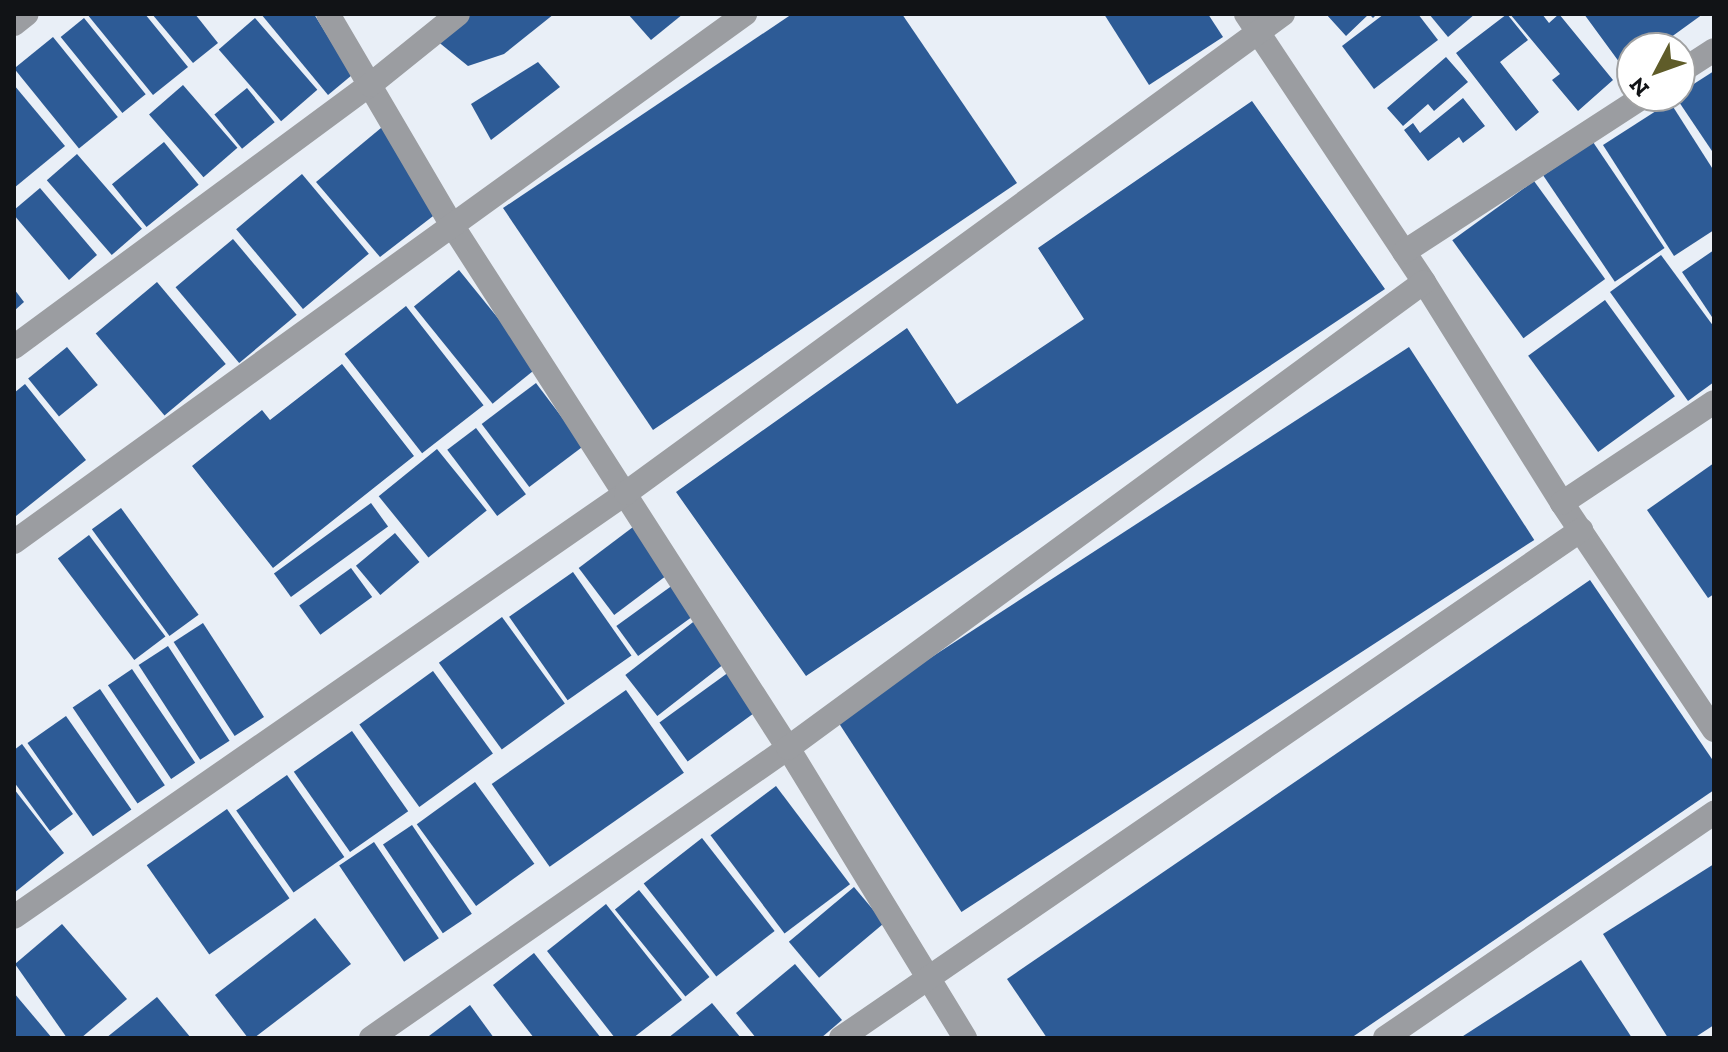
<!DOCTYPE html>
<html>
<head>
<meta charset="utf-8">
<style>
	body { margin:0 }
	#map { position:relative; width:1728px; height:1052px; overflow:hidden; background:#e9eff7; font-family:"Zilla Slab",serif }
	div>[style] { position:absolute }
	.building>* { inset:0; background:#2d5b96; transform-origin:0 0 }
	.street>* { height:24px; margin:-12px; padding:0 12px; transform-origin:12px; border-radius:12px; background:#9b9da1 }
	span { translate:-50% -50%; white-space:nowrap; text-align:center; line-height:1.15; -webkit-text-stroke:8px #fff; paint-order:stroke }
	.frame { position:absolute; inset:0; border:16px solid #111316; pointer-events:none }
	.north { position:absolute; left:1616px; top:32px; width:80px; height:80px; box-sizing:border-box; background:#fff; border:2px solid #a0a1a2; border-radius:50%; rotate:229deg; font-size:22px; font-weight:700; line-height:32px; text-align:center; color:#111316 }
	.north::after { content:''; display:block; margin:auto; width:28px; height:36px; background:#5f5c29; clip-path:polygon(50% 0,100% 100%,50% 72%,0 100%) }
</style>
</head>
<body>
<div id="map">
	<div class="building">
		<div style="clip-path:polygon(87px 14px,145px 14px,188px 67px,153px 95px)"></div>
		<div style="clip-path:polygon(152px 14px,195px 14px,218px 43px,193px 63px)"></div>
		<div style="clip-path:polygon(261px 14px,314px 14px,352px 75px,328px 95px)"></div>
		<div style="clip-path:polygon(470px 14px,554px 14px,504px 54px,468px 66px,431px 36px)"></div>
		<div style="clip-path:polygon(628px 14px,683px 14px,651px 40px)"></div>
		<div style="clip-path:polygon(792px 14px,902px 14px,1017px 183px,653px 430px,503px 208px)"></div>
		<div style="clip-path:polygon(1104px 14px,1208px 14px,1223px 37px,1149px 85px)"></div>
		<div style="clip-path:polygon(1326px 14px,1377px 14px,1373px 18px,1369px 14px,1346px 36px)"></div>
		<div style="clip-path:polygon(1384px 14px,1418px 14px,1438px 40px,1374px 89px,1342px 46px)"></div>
		<div style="clip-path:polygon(1429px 14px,1475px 14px,1448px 37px)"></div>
		<div style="clip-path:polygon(1507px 14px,1528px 40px,1500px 62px,1539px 112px,1516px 131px,1456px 53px)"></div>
		<div style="clip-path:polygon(1510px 14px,1542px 14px,1549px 23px,1559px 14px,1613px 80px,1578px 111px,1552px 80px,1560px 74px)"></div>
		<div style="clip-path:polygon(1584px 14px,1703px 14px,1656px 48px,1632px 48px,1632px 65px,1625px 70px)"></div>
		<div style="left:84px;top:18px;width:98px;height:30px;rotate:51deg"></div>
		<div style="left:255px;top:18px;width:95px;height:48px;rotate:49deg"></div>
		<div style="left:53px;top:37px;width:103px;height:50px;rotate:51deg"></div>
		<div style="clip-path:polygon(1446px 57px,1468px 82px,1434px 111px,1428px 104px,1403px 126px,1387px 108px)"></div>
		<div style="clip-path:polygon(538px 62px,560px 87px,491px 140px,471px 104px)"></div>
		<div style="clip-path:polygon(1714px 71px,1714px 154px,1675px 96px)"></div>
		<div style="clip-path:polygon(14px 85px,65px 146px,14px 188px)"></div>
		<div style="left:183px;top:85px;width:83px;height:45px;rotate:49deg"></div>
		<div style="left:247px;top:88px;width:44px;height:42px;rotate:51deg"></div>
		<div style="clip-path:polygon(1463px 98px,1485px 126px,1463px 143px,1459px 137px,1428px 161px,1404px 130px,1413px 123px,1420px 133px)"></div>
		<div style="clip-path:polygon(1252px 101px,1385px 289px,806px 676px,676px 492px,907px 328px,957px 404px,1084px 319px,1038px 248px)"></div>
		<div style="clip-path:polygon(1670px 102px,1714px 171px,1714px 230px,1674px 256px,1603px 145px)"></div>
		<div style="clip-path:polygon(387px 123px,437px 213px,380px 257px,316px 182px)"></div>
		<div style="left:164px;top:142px;width:55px;height:67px;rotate:51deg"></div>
		<div style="left:1593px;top:142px;width:128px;height:60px;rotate:56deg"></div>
		<div style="left:77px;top:154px;width:99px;height:40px;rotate:49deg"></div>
		<div style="left:302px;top:174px;width:104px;height:86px;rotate:50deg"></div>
		<div style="left:1534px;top:181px;width:121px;height:101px;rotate:54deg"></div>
		<div style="clip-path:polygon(40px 188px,97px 255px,69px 280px,14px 215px,14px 210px)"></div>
		<div style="left:233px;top:239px;width:99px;height:75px;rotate:50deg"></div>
		<div style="clip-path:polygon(1714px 250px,1714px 320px,1682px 272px)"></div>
		<div style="clip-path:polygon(1661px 255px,1714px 327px,1714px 382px,1688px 401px,1610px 292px)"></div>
		<div style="left:459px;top:270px;width:125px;height:58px;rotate:51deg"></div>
		<div style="left:157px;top:282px;width:107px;height:80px;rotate:50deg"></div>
		<div style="clip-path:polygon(14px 289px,24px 302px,14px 311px)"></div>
		<div style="left:1605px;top:300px;width:119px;height:95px;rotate:54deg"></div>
		<div style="left:406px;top:306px;width:126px;height:78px;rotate:52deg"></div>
		<div style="left:67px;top:347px;width:49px;height:50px;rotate:51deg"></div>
		<div style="left:1409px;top:347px;width:230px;height:683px;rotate:57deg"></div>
		<div style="clip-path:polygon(342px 364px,414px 456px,273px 568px,192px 466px,262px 410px,270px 420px)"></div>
		<div style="left:536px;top:383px;width:79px;height:68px;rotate:53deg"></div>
		<div style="clip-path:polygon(25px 384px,86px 460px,16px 516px,14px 393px)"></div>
		<div style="left:476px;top:428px;width:83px;height:36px;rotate:53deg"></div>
		<div style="left:437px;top:449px;width:79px;height:75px;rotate:51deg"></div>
		<div style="clip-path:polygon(1714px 463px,1714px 594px,1708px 598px,1647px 510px)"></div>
		<div style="left:371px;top:503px;width:29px;height:120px;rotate:54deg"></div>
		<div style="left:121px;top:508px;width:132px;height:36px;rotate:54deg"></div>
		<div style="left:637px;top:524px;width:59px;height:73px;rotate:53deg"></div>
		<div style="left:395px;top:533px;width:38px;height:51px;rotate:50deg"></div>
		<div style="left:89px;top:535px;width:127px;height:39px;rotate:53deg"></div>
		<div style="left:351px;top:568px;width:36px;height:64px;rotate:54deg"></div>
		<div style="left:573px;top:572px;width:102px;height:78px;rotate:55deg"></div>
		<div style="clip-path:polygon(1590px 580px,1714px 762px,1714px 790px,1351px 1038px,1047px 1038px,1007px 979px)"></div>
		<div style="left:677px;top:582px;width:37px;height:75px;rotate:54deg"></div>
		<div style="left:502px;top:617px;width:107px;height:78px;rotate:54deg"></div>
		<div style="left:697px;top:619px;width:52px;height:91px;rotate:52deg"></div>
		<div style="left:203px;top:623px;width:112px;height:35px;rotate:57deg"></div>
		<div style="left:168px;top:646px;width:113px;height:35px;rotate:57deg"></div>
		<div style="left:132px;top:669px;width:113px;height:29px;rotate:56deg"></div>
		<div style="left:433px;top:671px;width:102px;height:91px;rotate:54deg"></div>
		<div style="left:729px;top:672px;width:48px;height:86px;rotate:54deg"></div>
		<div style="left:100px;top:689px;width:116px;height:33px;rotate:56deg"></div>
		<div style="left:626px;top:690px;width:101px;height:164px;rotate:55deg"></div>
		<div style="left:66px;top:716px;width:114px;height:47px;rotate:55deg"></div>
		<div style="left:352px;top:731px;width:98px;height:71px;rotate:55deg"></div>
		<div style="clip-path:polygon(22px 744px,73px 814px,50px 831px,14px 782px,14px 750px)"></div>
		<div style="left:287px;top:775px;width:100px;height:62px;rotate:55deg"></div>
		<div style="left:475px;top:782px;width:101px;height:72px;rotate:54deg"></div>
		<div style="left:776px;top:786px;width:123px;height:82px;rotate:53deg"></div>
		<div style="clip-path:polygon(14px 789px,64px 853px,14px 893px)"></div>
		<div style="left:227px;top:809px;width:109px;height:98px;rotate:55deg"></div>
		<div style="left:412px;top:825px;width:107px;height:35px;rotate:56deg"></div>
		<div style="left:702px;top:838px;width:118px;height:74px;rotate:52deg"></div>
		<div style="left:374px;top:842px;width:116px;height:42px;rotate:56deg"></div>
		<div style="clip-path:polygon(1714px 864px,1714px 1025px,1694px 1038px,1668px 1038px,1603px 934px)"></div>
		<div style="left:854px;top:887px;width:47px;height:85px;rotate:50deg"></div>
		<div style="left:639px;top:890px;width:112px;height:31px;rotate:51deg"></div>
		<div style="clip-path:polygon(606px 904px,682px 1000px,633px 1038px,615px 1038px,547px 951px)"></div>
		<div style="clip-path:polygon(315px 918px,351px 964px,254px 1038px,248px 1038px,215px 995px)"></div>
		<div style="clip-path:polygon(62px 924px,127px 999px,81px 1038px,67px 1038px,15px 964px)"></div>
		<div style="clip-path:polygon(534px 953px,601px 1038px,534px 1038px,493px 985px)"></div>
		<div style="clip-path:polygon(1581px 960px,1632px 1038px,1460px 1038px)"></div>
		<div style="clip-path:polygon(795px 964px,842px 1020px,821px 1038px,756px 1038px,736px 1013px)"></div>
		<div style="clip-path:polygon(14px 993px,52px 1038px,14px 1038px)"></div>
		<div style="clip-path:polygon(157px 997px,191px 1038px,106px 1038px)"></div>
		<div style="clip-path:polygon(712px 1003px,741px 1038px,668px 1038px)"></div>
		<div style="clip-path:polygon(470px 1005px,494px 1038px,431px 1038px,429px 1036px)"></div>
	</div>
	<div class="street">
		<div style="left:328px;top:14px;width:245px;rotate:59.6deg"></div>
		<div style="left:452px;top:225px;width:622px;rotate:57.28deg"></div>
		<div style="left:788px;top:748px;width:340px;rotate:58.6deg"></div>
		<div style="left:1246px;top:14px;width:322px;rotate:56.4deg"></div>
		<div style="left:1424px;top:282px;width:261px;rotate:58deg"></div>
		<div style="left:1562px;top:503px;width:273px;rotate:56.2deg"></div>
		<div style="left:14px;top:24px;width:16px;rotate:-38deg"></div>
		<div style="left:1680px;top:72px;width:40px;rotate:-32.9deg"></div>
		<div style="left:1404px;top:252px;width:286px;rotate:-33deg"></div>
		<div style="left:14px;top:347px;width:442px;rotate:-36.4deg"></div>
		<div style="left:370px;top:85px;width:113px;rotate:-38.9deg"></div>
		<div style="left:1562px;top:503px;width:182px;rotate:-33.6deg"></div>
		<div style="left:14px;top:542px;width:902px;rotate:-35.84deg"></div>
		<div style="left:14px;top:917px;width:745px;rotate:-34.71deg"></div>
		<div style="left:626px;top:493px;width:813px;rotate:-36.09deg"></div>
		<div style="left:371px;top:1038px;width:508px;rotate:-34.82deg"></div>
		<div style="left:788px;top:748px;width:788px;rotate:-36.23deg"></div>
		<div style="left:841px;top:1038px;width:898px;rotate:-34.47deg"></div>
		<div style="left:1385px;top:1038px;width:399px;rotate:-34.4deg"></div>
	</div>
	<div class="frame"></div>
	<div class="north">N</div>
</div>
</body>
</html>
